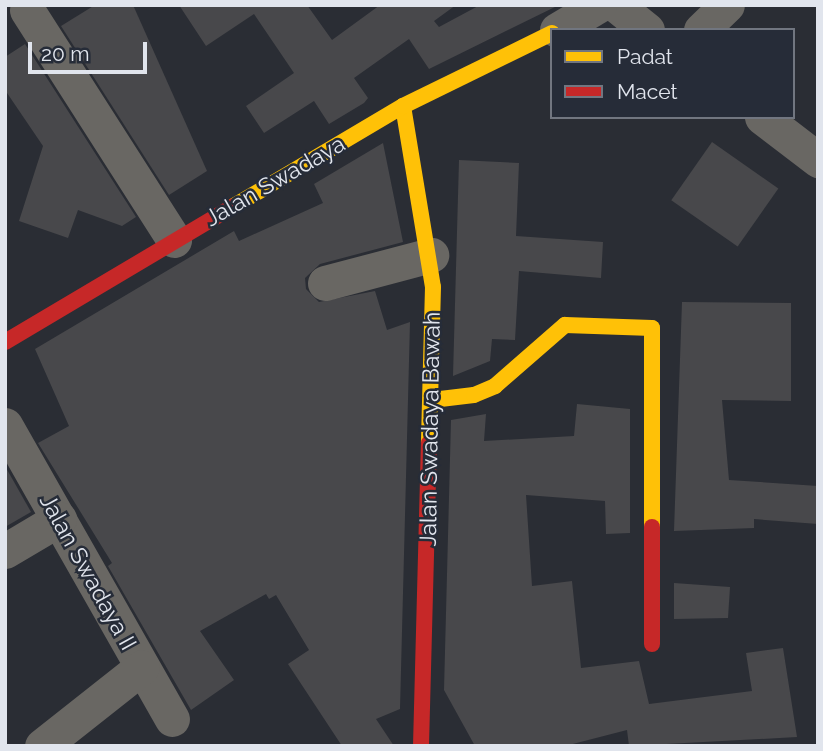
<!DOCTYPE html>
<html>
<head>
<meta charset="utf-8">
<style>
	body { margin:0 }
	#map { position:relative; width:823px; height:751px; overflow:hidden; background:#2a2d34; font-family:Raleway,sans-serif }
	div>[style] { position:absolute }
	.building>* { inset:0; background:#48484b; transform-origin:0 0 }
	.street>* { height:35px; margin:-17.5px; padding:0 17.5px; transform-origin:17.5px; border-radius:17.5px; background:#696763 }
	.slow>* { height:16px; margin:-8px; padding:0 8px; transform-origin:8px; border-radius:8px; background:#ffc107 }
	.jam>* { height:16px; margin:-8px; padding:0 8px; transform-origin:8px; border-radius:8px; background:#c62828 }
	span { translate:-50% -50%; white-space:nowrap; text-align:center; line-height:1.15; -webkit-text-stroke:5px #262c38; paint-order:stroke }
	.street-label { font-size:23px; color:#e1e5ed }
	.frame { position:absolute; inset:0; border:7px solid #e1e5ed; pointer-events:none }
	.legend { position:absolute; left:550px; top:28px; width:245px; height:91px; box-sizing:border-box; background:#262c38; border:2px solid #717680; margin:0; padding:9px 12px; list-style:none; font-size:21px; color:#e1e5ed }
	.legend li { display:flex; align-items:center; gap:14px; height:35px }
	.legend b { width:35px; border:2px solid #717680 }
	.scale { position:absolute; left:28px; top:42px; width:119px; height:32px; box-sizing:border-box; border:4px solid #e1e5ed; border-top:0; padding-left:9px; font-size:21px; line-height:24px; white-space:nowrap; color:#e1e5ed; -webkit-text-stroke:5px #262c38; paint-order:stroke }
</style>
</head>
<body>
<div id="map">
	<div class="building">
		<div style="clip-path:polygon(95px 5px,133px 5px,207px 171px,169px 195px,61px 26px)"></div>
		<div style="clip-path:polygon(179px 5px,307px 5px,332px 40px,380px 5px,456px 5px,434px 21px,439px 27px,480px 5px,559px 5px,429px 69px,409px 39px,354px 78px,368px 98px,364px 103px,329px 124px,314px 101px,264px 133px,246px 106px,294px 73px,254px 14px,206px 46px)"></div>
		<div style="clip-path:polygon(25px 44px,136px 217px,122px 226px,78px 210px,68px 238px,19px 221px,43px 146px,5px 90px,5px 57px)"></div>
		<div style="left:712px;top:142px;width:81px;height:71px;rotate:35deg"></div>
		<div style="clip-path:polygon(383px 143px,403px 242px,320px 264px,305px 278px,306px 289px,319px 302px,375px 291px,387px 330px,410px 322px,400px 709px,376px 719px,394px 746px,342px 746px,288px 664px,309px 650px,276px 595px,269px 599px,266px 594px,200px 631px,234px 680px,191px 710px,108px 566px,112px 563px,38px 443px,69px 426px,35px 349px,234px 231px,239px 241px,323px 203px,314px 184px)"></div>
		<div style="clip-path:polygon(459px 160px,519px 163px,516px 236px,603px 242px,601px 278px,519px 271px,515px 340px,492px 339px,490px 361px,453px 376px)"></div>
		<div style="clip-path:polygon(682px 302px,791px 303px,791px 401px,722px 400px,729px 480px,818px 486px,818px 524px,754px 519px,754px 528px,674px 531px)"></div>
		<div style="clip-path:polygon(577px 404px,630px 409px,630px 533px,606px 534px,605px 501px,526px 495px,532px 586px,572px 581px,581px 668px,639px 661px,649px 704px,752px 691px,746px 653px,783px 648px,797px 737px,629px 746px,627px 730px,565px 746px,475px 746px,444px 690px,451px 420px,486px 414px,484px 441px,574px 436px)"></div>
		<div style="clip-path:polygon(5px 466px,31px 512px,5px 527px)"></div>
		<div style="clip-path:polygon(674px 583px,730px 587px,728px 618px,674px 619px)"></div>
	</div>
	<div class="street">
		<div style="left:616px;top:5px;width:40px;rotate:39deg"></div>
		<div style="left:27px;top:10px;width:273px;rotate:57.4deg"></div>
		<div style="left:557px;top:30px;width:49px;rotate:-30.8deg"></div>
		<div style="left:701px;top:30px;width:36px;rotate:-44deg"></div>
		<div style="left:762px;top:117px;width:71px;rotate:37.5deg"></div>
		<div style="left:325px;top:283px;width:110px;rotate:-14.8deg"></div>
		<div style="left:5px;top:425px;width:338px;rotate:60.4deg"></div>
		<div style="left:5px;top:551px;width:63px;rotate:-30.7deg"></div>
		<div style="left:42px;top:746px;width:127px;rotate:-38.3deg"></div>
	</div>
	<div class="slow">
		<div style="left:403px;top:106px;width:183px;rotate:80.6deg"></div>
		<div style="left:433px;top:287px;width:156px;rotate:91.5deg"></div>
		<div style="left:234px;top:206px;width:196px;rotate:-30.6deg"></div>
		<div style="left:403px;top:106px;width:166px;rotate:-26.1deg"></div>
		<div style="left:432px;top:400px;width:42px;rotate:-6.8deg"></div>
		<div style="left:474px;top:395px;width:23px;rotate:-23deg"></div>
		<div style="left:495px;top:386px;width:93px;rotate:-41.1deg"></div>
		<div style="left:565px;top:325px;width:87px;rotate:2deg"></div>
		<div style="left:652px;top:328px;width:199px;rotate:90deg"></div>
	</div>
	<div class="jam">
		<div style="left:5px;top:342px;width:266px;rotate:-30.7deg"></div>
		<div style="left:652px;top:527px;width:117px;rotate:90deg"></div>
		<div style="left:421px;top:746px;width:303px;rotate:-88.5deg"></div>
	</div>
	<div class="street-label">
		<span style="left:275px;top:181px;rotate:-30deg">Jalan Swadaya</span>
		<span style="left:430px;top:429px;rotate:-89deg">Jalan Swadaya Bawah</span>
		<span style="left:88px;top:572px;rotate:61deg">Jalan Swadaya II</span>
	</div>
	<div class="frame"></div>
	<ul class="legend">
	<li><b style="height:9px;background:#ffc107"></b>Padat</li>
	<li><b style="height:9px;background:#c62828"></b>Macet</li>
	</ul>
	<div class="scale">20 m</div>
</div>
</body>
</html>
